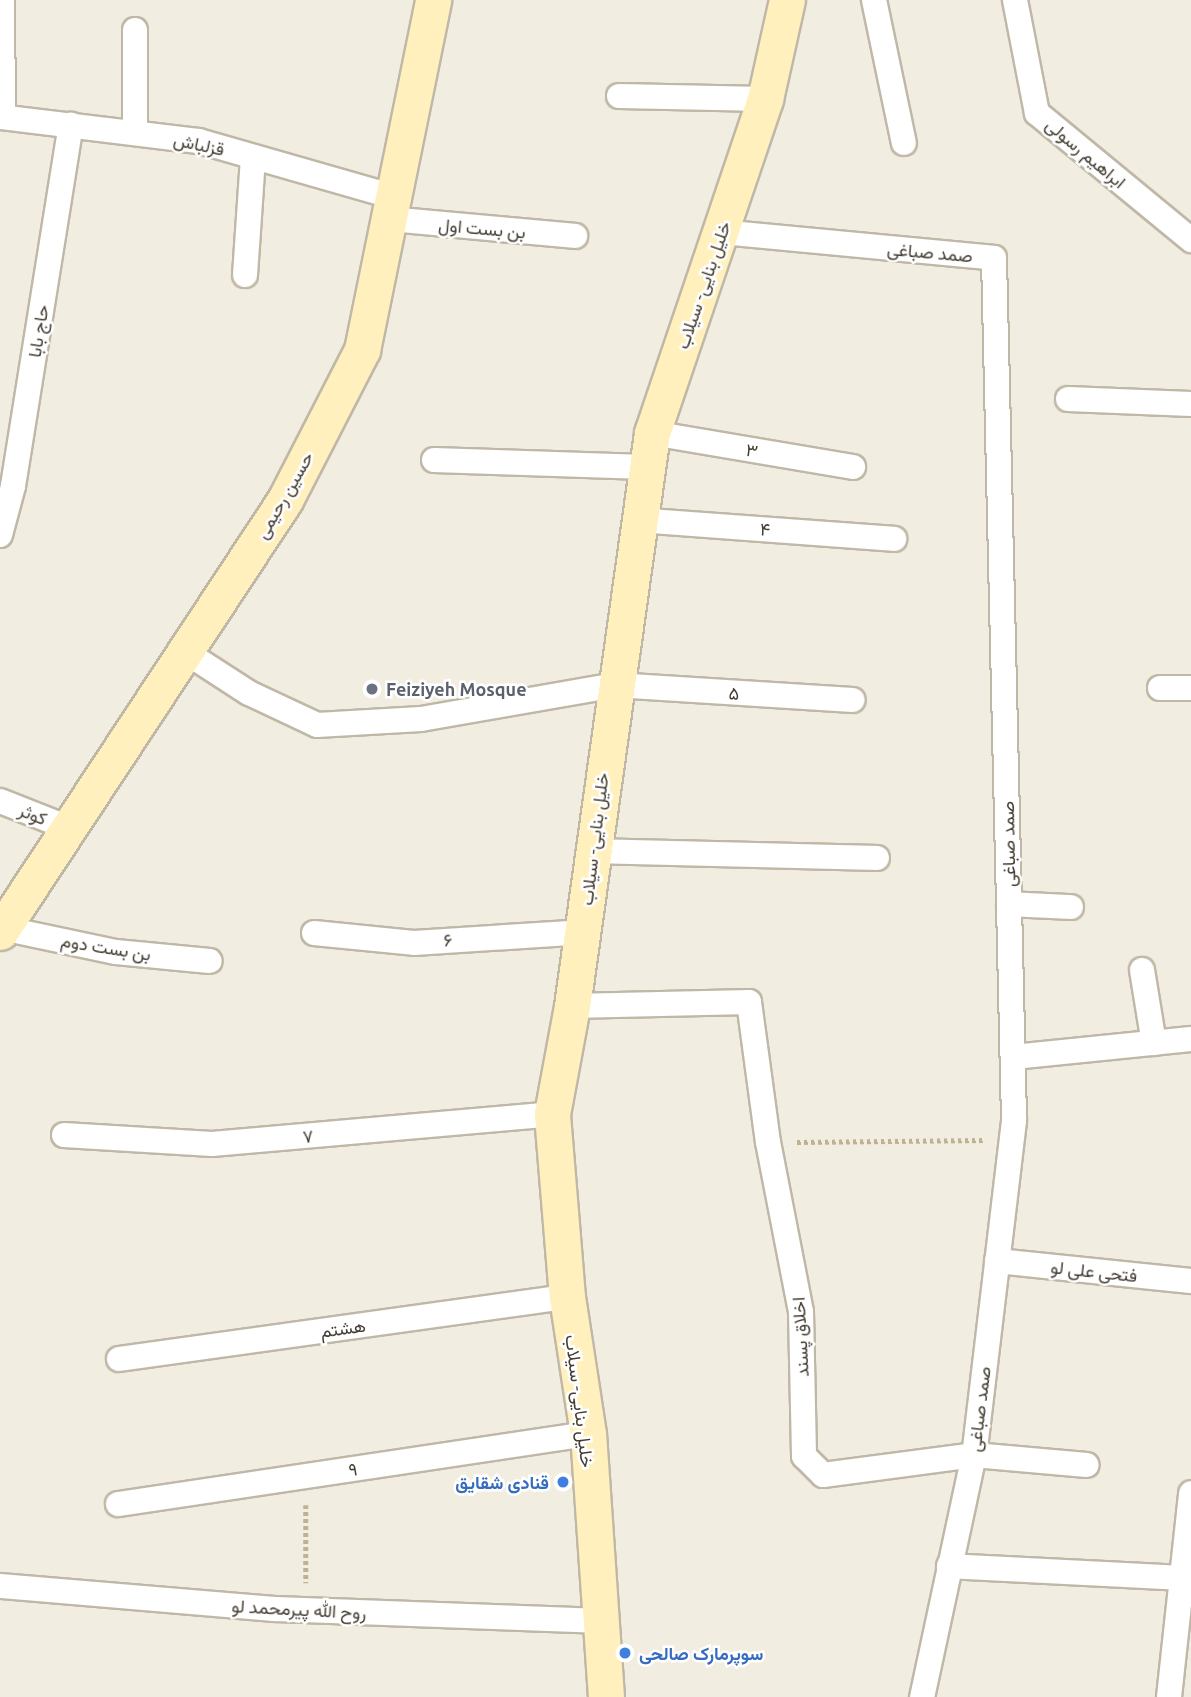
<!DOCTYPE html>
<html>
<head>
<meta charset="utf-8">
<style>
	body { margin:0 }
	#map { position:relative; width:1191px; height:1697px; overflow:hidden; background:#f2ede1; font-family:Ubuntu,Vazirmatn,sans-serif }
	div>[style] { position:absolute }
	.path>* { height:4.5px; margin-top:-2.25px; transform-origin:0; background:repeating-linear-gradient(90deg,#c1b193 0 3.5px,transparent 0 7px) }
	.roads { filter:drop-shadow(2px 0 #c0b8a6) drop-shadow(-2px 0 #c0b8a6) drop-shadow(0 2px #c0b8a6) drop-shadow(0 -2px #c0b8a6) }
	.street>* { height:24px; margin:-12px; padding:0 12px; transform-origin:12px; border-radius:12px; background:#fff }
	.secondary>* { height:35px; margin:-17.5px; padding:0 17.5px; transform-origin:17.5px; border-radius:17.5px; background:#fff0be }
	.dots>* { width:19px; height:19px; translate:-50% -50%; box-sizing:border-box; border:4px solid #fff; border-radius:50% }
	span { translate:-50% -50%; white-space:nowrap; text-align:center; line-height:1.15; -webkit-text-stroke:5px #fff; paint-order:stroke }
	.street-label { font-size:18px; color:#433d32 }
	.worship-label { font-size:18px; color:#5b616d; font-weight:700 }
	.left { translate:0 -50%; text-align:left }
	.shop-label { font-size:18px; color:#366cbe; font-weight:700 }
	.right { translate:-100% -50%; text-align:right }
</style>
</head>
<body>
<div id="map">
	<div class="path">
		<div style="left:797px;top:1142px;width:187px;rotate:-0.6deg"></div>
		<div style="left:306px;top:1505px;width:78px;rotate:90deg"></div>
	</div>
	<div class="roads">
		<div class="street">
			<div style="left:2px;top:0;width:117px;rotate:89.5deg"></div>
			<div style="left:874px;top:0;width:146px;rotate:78.2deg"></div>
			<div style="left:1015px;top:0;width:115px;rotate:79deg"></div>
			<div style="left:1037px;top:113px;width:200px;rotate:39.5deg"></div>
			<div style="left:135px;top:30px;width:103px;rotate:90deg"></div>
			<div style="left:619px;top:96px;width:146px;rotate:1.2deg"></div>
			<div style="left:0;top:117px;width:200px;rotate:6.9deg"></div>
			<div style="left:199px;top:141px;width:203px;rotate:16deg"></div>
			<div style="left:389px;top:219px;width:187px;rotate:5.2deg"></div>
			<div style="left:721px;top:232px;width:274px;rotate:5.4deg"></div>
			<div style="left:994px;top:258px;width:863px;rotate:88.67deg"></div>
			<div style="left:1014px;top:1121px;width:336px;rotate:96.8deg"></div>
			<div style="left:974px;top:1455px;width:248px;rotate:102.1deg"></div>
			<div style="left:245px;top:275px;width:118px;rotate:-86.1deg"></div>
			<div style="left:1068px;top:399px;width:123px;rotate:2.3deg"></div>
			<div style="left:652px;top:433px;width:204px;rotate:9.6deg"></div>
			<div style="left:434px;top:460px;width:211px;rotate:1.9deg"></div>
			<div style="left:637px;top:520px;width:258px;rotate:4.2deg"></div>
			<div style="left:0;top:535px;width:51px;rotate:-75.1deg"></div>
			<div style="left:13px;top:486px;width:366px;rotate:-80.9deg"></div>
			<div style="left:184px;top:651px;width:77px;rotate:32.9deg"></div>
			<div style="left:249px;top:693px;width:75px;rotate:25.2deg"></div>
			<div style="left:317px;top:725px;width:104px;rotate:-3.3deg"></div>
			<div style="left:421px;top:719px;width:197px;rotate:-9.9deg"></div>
			<div style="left:615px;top:685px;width:238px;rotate:3.6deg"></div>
			<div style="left:1160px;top:688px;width:31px"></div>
			<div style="left:0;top:801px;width:71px;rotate:21.5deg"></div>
			<div style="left:592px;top:851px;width:285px;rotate:1.4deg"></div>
			<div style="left:1009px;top:904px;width:62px;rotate:2.8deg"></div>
			<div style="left:2px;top:928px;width:116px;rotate:11.9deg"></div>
			<div style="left:116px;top:952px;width:94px;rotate:5.5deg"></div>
			<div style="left:314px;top:933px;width:100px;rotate:5.7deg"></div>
			<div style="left:414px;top:943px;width:168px;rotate:-3.7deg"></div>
			<div style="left:1142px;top:970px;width:74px;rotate:80.7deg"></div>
			<div style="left:572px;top:1006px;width:177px;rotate:-1.3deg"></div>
			<div style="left:749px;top:1002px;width:141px;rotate:82.3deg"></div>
			<div style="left:768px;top:1142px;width:173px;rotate:79deg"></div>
			<div style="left:801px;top:1312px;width:144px;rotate:88.8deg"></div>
			<div style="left:804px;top:1456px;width:27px;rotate:45deg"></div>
			<div style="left:823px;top:1475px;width:152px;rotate:-7.5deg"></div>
			<div style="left:974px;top:1455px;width:113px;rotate:5.1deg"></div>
			<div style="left:1013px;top:1057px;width:179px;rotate:-5.8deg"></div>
			<div style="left:64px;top:1135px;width:148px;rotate:3.5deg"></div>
			<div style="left:212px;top:1144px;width:341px;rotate:-5deg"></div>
			<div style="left:997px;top:1261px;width:195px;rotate:5.9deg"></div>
			<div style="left:119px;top:1359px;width:452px;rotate:-7.9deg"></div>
			<div style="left:118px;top:1504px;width:475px;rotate:-8.5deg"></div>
			<div style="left:949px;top:1566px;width:233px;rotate:2.9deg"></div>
			<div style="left:0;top:1586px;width:275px;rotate:4.8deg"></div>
			<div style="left:274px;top:1609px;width:324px;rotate:2.1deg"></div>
			<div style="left:1169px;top:1697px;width:205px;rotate:-83.8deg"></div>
		</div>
		<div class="secondary">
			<div style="left:0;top:932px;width:518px;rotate:-56.59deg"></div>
			<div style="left:285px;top:500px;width:169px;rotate:-62.8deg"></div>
			<div style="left:362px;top:350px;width:357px;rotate:-78.5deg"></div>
			<div style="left:606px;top:1697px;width:264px;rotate:-93.9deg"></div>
			<div style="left:588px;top:1434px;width:139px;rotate:-98.7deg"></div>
			<div style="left:567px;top:1297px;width:184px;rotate:-94.7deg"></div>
			<div style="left:552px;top:1114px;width:110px;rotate:-79.5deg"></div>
			<div style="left:572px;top:1006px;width:579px;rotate:-82.05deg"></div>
			<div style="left:652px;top:433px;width:353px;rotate:-71.3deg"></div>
			<div style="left:765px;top:99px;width:101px;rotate:-77.5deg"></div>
		</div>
	</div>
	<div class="dots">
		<div style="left:372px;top:689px;background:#6b7280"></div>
		<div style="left:563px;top:1482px;background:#3f7fe0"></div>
		<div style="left:625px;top:1653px;background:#3f7fe0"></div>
	</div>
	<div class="street-label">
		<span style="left:199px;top:144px;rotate:12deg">قزلباش</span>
		<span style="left:1086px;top:153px;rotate:40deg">ابراهیم رسولی</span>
		<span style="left:482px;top:228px;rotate:5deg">بن بست اول</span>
		<span style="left:930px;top:252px;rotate:5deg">صمد صباغی</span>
		<span style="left:703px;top:285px;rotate:-71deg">خلیل بنایی- سیلاب</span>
		<span style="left:38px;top:331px;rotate:-81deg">حاج بابا</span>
		<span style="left:752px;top:450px;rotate:9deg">۳</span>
		<span style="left:284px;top:495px;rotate:-60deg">حسین رحیمی</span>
		<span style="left:765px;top:529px;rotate:4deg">۴</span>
		<span style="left:734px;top:693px;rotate:4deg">۵</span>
		<span style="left:33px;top:814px;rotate:22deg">کوثر</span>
		<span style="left:594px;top:839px;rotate:-83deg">خلیل بنایی- سیلاب</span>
		<span style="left:1008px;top:844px;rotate:-91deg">صمد صباغی</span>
		<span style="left:448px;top:940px;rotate:-4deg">۶</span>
		<span style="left:106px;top:947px;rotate:9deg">بن بست دوم</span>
		<span style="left:308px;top:1136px;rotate:-5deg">۷</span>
		<span style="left:1094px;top:1271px;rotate:6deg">فتحی علی لو</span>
		<span style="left:343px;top:1328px;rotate:-8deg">هشتم</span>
		<span style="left:800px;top:1337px;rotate:-93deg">اخلاق پسند</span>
		<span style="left:580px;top:1401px;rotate:83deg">خلیل بنایی- سیلاب</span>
		<span style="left:979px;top:1409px;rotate:-83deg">صمد صباغی</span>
		<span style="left:353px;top:1469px;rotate:-8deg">۹</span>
		<span style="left:299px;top:1609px;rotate:3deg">روح الله پیرمحمد لو</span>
	</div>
	<div class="worship-label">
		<span class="left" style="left:386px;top:689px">Feiziyeh Mosque</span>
	</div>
	<div class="shop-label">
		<span class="right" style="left:549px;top:1482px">قنادی شقایق</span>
		<span class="left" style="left:639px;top:1653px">سوپرمارک صالحی</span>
	</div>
</div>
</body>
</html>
